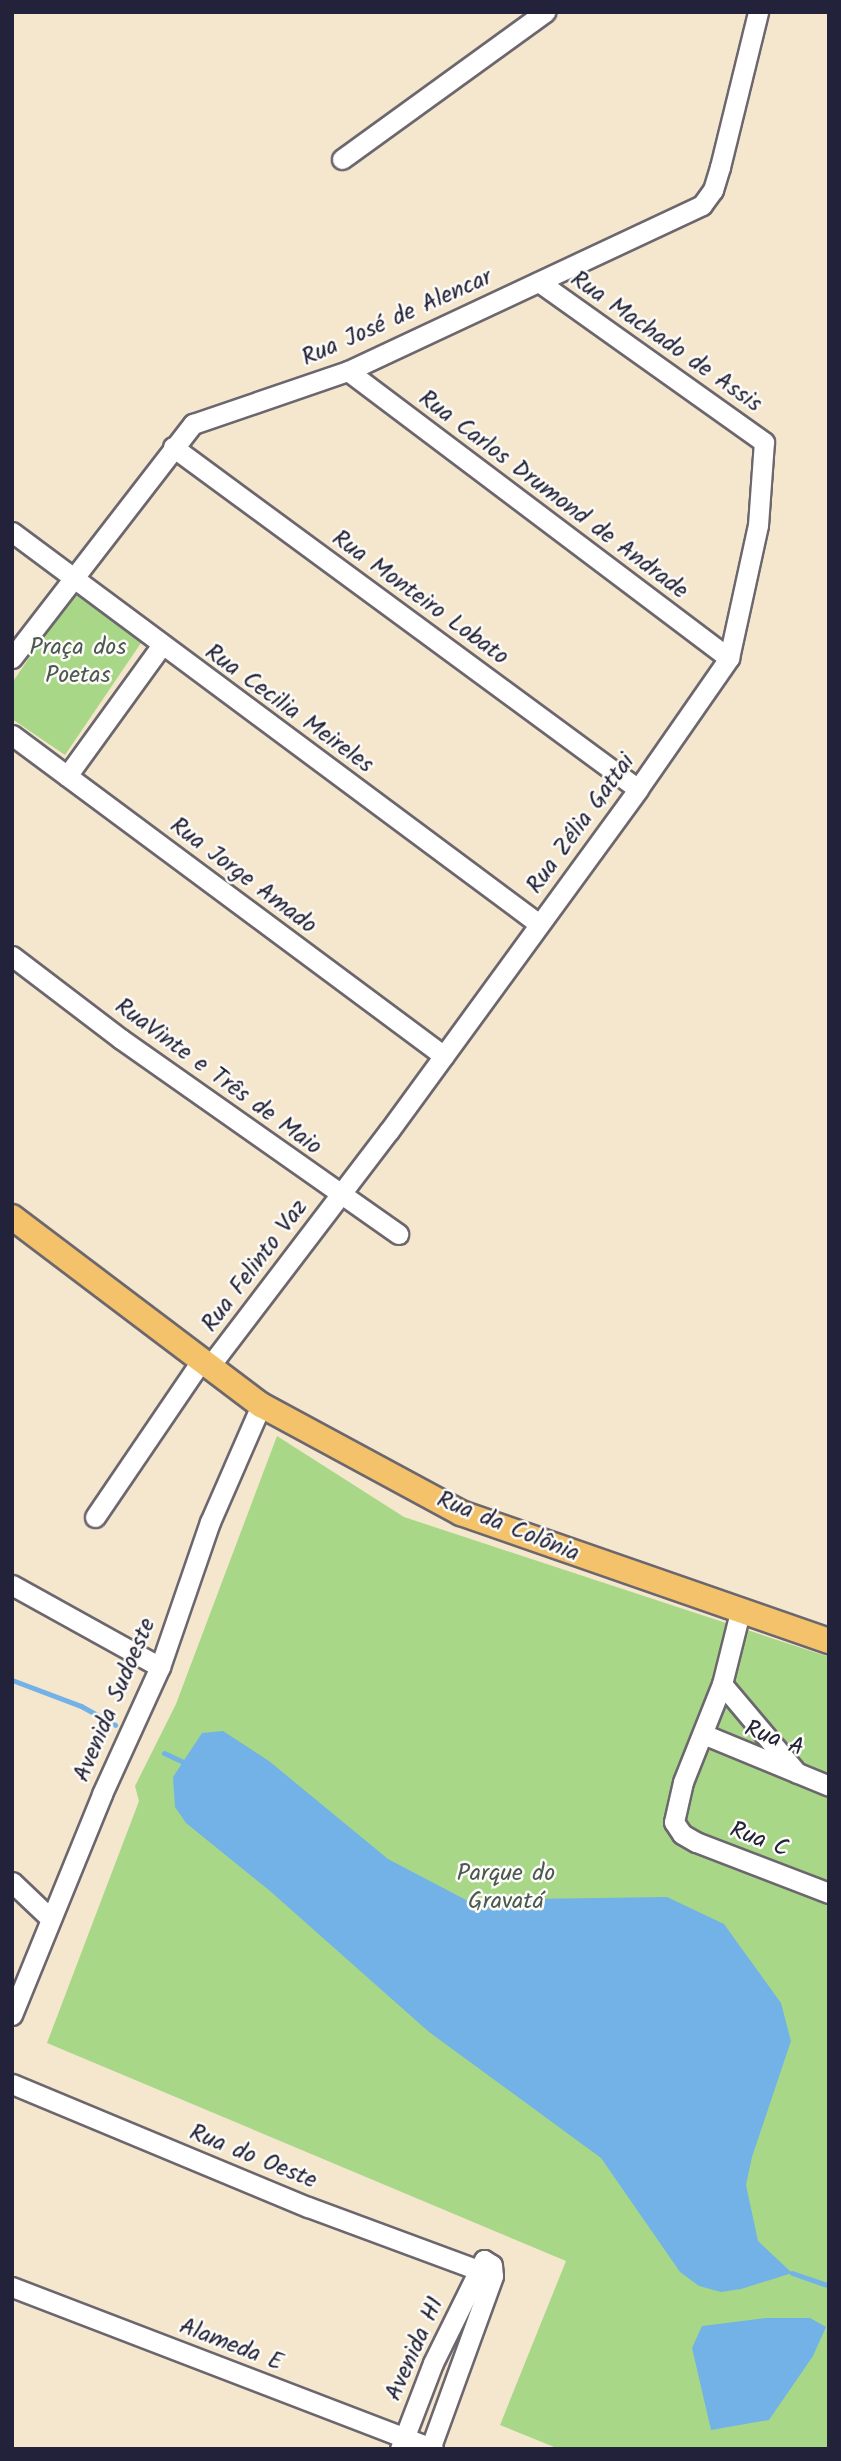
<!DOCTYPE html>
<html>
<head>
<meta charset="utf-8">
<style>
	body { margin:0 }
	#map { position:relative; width:841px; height:2461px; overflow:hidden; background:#f5e6ce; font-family:Kalam,sans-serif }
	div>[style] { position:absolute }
	.green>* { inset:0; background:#a8d887 }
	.water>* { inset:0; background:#72b2e6 }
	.stream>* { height:5px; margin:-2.5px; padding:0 2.5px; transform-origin:2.5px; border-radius:2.5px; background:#72b2e6 }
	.roads { filter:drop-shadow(2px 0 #6c676e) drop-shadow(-2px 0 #6c676e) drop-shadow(0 2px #6c676e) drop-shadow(0 -2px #6c676e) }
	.minor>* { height:19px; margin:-9.5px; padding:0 9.5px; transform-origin:9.5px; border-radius:9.5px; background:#fff }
	.major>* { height:24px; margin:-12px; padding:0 12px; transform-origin:12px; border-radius:12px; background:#f3c26a }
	span { translate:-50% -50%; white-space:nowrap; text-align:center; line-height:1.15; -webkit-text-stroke:5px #fdfcf7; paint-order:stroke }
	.street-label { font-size:24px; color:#22223b }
	.park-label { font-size:24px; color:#4a5952 }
	.frame { position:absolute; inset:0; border:14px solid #22223b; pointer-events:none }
</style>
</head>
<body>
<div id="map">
	<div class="green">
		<div style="clip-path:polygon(73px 593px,143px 640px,65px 755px,12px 719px,12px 683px)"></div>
		<div style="clip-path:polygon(277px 1436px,404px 1517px,829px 1657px,829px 2449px,559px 2449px,500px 2425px,566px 2261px,47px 2043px,139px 1801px,135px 1786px,176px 1704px)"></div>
	</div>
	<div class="water">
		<div style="clip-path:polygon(223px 1731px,269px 1761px,388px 1859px,466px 1900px,667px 1897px,724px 1924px,781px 2003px,791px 2041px,752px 2157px,746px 2185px,758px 2241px,792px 2273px,741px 2289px,721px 2292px,699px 2286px,680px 2272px,601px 2158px,429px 2032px,270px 1891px,186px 1823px,175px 1807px,173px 1777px,202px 1733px)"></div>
		<div style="clip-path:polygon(767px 2318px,810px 2318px,826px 2327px,813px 2356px,769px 2420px,711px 2430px,692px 2348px,702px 2326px)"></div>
	</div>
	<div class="stream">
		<div style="left:12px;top:1680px;width:74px;rotate:20.6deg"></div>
		<div style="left:81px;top:1706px;width:39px;rotate:29deg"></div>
		<div style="left:164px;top:1753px;width:19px;rotate:25deg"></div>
		<div style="left:792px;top:2273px;width:39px;rotate:19deg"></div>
	</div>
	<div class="roads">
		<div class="minor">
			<div style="left:342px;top:159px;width:251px;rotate:-35.9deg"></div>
			<div style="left:348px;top:371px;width:477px;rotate:37deg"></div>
			<div style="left:173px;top:447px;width:577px;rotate:36.33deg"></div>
			<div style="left:12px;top:532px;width:657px;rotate:36.64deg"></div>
			<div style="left:12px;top:658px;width:296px;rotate:-52.3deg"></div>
			<div style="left:193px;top:424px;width:164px;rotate:-18.9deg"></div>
			<div style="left:348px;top:371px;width:391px;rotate:-25.1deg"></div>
			<div style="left:702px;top:205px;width:19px;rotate:-54deg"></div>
			<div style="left:713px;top:190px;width:24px;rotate:-73deg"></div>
			<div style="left:720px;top:167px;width:160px;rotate:-76.2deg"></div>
			<div style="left:12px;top:735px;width:538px;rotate:36.61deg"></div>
			<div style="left:67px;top:776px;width:162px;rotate:-54.1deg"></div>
			<div style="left:12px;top:956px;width:137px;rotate:37.3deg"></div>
			<div style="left:121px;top:1039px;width:339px;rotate:35.1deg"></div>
			<div style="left:209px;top:1367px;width:297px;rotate:-52.7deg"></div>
			<div style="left:389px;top:1131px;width:423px;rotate:-53.9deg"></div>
			<div style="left:638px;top:789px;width:160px;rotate:-55.2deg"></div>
			<div style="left:729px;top:658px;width:136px;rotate:-77.7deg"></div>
			<div style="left:758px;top:525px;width:83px;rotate:-85.9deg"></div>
			<div style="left:764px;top:442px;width:276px;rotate:-144.6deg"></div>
			<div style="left:95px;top:1517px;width:189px;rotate:-55.8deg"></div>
			<div style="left:12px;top:1585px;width:169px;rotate:29deg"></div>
			<div style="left:740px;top:1612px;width:74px;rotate:104deg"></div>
			<div style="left:722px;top:1684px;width:105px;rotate:111.7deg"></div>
			<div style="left:683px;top:1782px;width:41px;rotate:102.7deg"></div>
			<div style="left:674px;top:1822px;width:14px;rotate:56deg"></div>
			<div style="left:682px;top:1834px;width:16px;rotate:30deg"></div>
			<div style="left:696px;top:1842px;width:142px;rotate:21deg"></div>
			<div style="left:722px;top:1684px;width:116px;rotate:49.9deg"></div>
			<div style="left:703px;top:1734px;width:136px;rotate:22.4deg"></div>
			<div style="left:12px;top:1882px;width:52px;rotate:43.5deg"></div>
			<div style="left:12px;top:2015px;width:239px;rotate:-67.8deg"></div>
			<div style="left:102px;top:1794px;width:140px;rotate:-65.5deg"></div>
			<div style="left:160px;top:1667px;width:153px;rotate:-71deg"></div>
			<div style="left:210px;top:1522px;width:128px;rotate:-66.4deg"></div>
			<div style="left:12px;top:2084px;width:321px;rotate:22.6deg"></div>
			<div style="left:308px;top:2207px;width:181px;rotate:20.3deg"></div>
			<div style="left:12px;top:2287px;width:451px;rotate:21deg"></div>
			<div style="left:400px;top:2449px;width:92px;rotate:-69deg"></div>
			<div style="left:433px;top:2363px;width:115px;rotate:-63.7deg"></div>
			<div style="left:484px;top:2260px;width:9px;rotate:32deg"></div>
			<div style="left:492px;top:2265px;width:11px;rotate:85deg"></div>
			<div style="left:493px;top:2276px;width:184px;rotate:110deg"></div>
		</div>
		<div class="major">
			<div style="left:12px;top:1217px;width:312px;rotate:37.1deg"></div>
			<div style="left:261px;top:1405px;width:227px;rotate:28.4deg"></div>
			<div style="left:461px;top:1513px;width:390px;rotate:19.2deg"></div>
		</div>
	</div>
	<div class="street-label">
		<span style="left:397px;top:318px;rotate:-24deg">Rua José de Alencar</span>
		<span style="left:666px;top:342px;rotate:35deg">Rua Machado de Assis</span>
		<span style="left:553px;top:495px;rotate:37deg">Rua Carlos Drumond de Andrade</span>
		<span style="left:420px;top:598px;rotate:36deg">Rua Monteiro Lobato</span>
		<span style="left:289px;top:709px;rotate:36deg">Rua Cecilia Meireles</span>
		<span style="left:581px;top:824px;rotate:-54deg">Rua Zélia Gattai</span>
		<span style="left:243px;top:876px;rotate:37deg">Rua Jorge Amado</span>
		<span style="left:218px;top:1077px;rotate:36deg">RuaVinte e Três de Maio</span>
		<span style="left:255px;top:1266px;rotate:-53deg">Rua Felinto Vaz</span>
		<span style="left:508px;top:1527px;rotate:22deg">Rua da Colônia</span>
		<span style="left:115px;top:1700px;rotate:-67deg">Avenida Sudoeste</span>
		<span style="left:774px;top:1739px;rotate:21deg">Rua A</span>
		<span style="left:759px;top:1840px;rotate:21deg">Rua C</span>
		<span style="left:253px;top:2157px;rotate:22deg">Rua do Oeste</span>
		<span style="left:231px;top:2345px;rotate:21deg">Alameda E</span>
		<span style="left:415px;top:2349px;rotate:-66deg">Avenida H1</span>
	</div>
	<div class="park-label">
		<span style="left:78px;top:662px">Praça dos<br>Poetas</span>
		<span style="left:506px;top:1888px">Parque do<br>Gravatá</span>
	</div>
	<div class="frame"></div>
</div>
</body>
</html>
